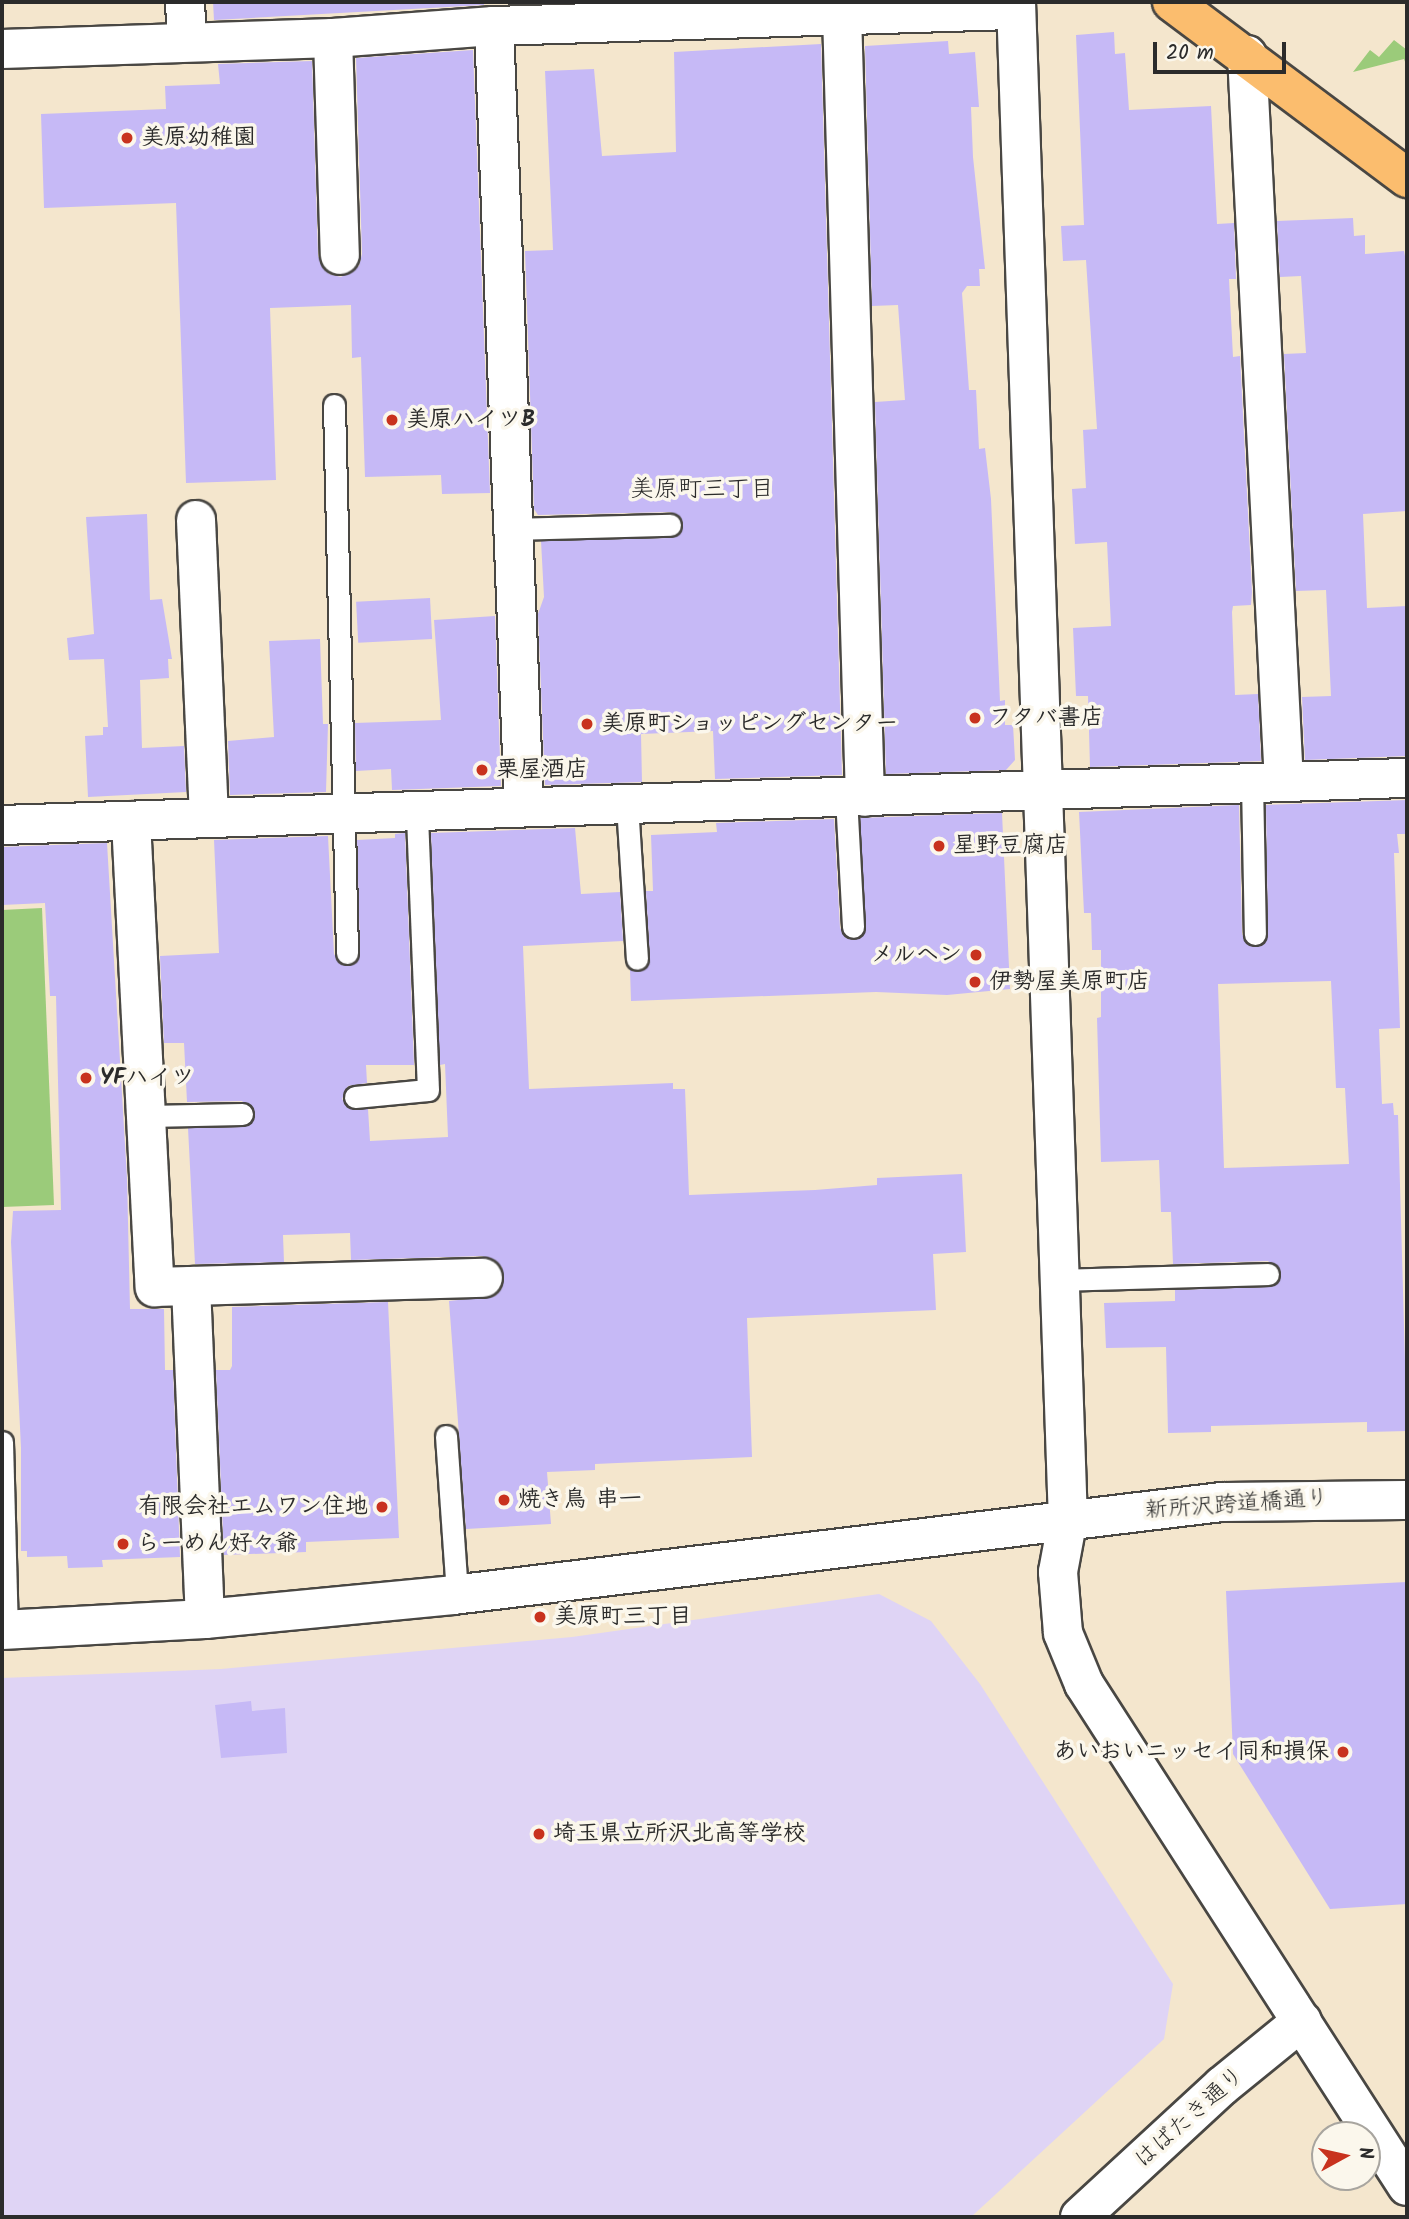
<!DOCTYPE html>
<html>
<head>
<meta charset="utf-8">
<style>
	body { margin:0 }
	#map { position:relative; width:1409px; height:2219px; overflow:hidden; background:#f4e6cd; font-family:Kalam,"Klee One",sans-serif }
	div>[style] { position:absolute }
	.built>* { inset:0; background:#dfd4f5 }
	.green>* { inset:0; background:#9bcb7a }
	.building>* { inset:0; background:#c6b9f6; transform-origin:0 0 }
	.roads { filter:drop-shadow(2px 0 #494743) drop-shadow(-2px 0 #494743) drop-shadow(0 2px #494743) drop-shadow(0 -2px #494743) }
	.service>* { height:21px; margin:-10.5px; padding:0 10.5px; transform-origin:10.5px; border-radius:10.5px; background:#fff }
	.minor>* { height:38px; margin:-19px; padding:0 19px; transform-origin:19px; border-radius:19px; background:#fff }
	.tertiary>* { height:38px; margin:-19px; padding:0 19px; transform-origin:19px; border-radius:19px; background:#fff }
	.primary>* { height:38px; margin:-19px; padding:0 19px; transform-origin:19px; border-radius:19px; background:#fbbd6e }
	.dots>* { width:19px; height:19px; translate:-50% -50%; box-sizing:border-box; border:4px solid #fbf7ec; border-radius:50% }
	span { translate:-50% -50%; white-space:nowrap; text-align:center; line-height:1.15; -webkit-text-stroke:7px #fbf7ec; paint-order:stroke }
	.poi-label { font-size:23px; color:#2b2b2b; font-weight:700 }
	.left { translate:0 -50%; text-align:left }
	.right { translate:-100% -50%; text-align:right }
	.street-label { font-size:23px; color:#2b2b2b }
	.neighbourhood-label { font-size:24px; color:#2b2b2b }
	.frame { position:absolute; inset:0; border:4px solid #2b2b2b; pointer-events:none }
	.north { position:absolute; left:1311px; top:2121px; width:70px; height:70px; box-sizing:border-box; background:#fbf7ec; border:2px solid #a8a59f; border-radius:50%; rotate:82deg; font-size:19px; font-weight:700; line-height:28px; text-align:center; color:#2b2b2b }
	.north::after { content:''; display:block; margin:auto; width:24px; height:32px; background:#c8321e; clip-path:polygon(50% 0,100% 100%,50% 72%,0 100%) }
	.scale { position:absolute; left:1153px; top:42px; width:133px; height:32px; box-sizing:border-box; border:4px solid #2b2b2b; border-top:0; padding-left:9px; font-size:21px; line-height:24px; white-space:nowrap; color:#2b2b2b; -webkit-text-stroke:5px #fbf7ec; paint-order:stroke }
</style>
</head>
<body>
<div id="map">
	<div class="built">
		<div style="clip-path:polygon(879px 1594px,931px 1621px,980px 1684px,1173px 1984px,1164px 2039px,971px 2217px,2px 2217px,2px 1678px,221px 1669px,572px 1637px)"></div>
	</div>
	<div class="green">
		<div style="clip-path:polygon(1394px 40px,1407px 50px,1407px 67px,1404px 59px,1353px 72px,1370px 50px,1379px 57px)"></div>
		<div style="clip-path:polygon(42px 908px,54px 1205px,2px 1207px,2px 910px)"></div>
	</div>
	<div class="building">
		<div style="clip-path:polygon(213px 2px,484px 2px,484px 5px,214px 20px)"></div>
		<div style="clip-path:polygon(1114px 32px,1115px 54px,1125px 53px,1129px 110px,1211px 106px,1217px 224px,1234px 223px,1236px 279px,1229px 279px,1233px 357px,1240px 356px,1252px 592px,1251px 605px,1233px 606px,1232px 612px,1235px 695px,1258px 694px,1261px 761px,1090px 767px,1088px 696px,1076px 696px,1073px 628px,1111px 626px,1107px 542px,1075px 544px,1072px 489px,1086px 488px,1083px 430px,1097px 429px,1086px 260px,1063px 261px,1061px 226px,1084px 225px,1076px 35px)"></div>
		<div style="clip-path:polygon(948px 41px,949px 54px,975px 52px,979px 107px,971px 107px,973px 157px,985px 269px,979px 269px,980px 286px,967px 286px,962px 293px,969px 390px,976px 390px,979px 449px,985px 448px,991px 499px,1000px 701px,1005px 700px,1005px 725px,1013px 725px,1015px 760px,1006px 770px,886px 774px,875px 402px,905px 400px,898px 305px,872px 306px,865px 46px)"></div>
		<div style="clip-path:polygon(821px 44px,842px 775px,715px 779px,713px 731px,641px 734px,642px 782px,545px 785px,538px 614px,544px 597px,541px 541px,670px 538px,683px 525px,681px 518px,670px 512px,538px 515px,534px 509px,525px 251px,553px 250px,545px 71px,594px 69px,602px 156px,676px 152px,674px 52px)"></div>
		<div style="clip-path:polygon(473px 50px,490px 493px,442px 494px,441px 475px,365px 477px,361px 357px,352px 358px,351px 305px,270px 308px,276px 480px,186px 483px,176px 203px,44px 208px,41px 114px,166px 109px,165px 86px,220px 84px,218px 64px,312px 61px,318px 256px,329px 274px,341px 277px,359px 266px,362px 254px,356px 58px)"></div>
		<div style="clip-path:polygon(1353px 218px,1354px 236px,1365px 235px,1365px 254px,1404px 251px,1407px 266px,1407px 511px,1363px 514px,1367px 608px,1407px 606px,1407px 756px,1305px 760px,1302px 697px,1331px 696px,1326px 590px,1296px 591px,1284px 354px,1306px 353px,1301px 276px,1280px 277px,1277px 221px)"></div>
		<div style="clip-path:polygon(147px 514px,150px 600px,162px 599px,172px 659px,168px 659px,169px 678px,140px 680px,142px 748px,184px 746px,186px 792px,88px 797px,85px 736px,103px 735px,103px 727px,108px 727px,104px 659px,69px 660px,67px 638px,94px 634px,86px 517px)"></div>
		<div style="left:430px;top:598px;width:41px;height:74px;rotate:87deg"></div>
		<div style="clip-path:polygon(495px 616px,501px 786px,392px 790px,391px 769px,356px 771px,355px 723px,441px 720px,434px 620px)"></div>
		<div style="clip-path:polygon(320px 639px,323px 724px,328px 724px,326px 792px,230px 795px,228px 741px,274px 737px,269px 641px)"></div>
		<div style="clip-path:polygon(evenodd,1407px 800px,1407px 834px,1397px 834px,1399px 853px,1394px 853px,1400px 1028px,1379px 1029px,1382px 1104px,1393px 1103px,1394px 1115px,1398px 1115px,1407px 1431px,1367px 1432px,1367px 1422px,1211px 1426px,1211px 1432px,1168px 1433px,1166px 1347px,1106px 1348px,1104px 1303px,1175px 1301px,1175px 1290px,1268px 1287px,1279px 1281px,1281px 1273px,1268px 1261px,1173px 1264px,1171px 1212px,1161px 1212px,1159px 1160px,1101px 1162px,1097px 1018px,1101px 1017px,1101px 950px,1092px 950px,1091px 913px,1084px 913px,1079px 812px,1239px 805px,1242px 934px,1248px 945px,1256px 947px,1268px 934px,1266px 805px,1407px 800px,1331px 981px,1336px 1088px,1345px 1088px,1349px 1164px,1224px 1168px,1218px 984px,1331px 981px)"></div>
		<div style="clip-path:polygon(1002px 813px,1010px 989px,947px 995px,876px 992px,631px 1001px,630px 970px,644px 970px,650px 959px,646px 891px,653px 891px,651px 835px,717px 832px,716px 823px,834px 819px,840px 928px,846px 938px,854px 940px,866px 926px,860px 818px)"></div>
		<div style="clip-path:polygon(575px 828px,581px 894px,620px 892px,623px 941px,523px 946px,529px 1089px,673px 1083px,673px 1089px,685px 1089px,689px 1195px,815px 1190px,877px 1185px,877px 1178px,962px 1174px,966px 1252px,933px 1254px,936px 1310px,747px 1318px,752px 1457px,595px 1464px,595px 1470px,547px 1472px,551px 1524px,466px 1529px,449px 1301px,495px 1296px,502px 1288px,502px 1267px,482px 1256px,351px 1260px,350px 1233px,283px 1235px,284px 1262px,195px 1264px,188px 1128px,243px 1127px,253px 1121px,255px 1113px,242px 1101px,187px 1102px,184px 1043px,164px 1043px,160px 956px,219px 953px,214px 840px,328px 836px,334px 954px,340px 964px,353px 964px,360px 953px,357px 840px,395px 838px,395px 834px,405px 833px,414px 1065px,366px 1065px,367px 1083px,348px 1086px,342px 1099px,350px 1109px,368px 1109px,370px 1141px,448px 1137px,445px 1064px,440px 1065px,431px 833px)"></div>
		<div style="clip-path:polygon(107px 843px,127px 1178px,130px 1309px,164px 1309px,165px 1370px,173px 1370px,180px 1557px,102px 1560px,103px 1567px,68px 1568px,67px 1556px,27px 1557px,27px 1551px,21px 1551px,21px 1448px,11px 1242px,13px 1211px,61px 1210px,56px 996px,50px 996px,45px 903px,2px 905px,2px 847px)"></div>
		<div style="clip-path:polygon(388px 1302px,399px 1538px,306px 1542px,306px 1552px,224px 1555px,216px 1370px,230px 1370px,232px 1366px,232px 1307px)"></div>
		<div style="clip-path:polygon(1407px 1582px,1407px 1904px,1330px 1909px,1233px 1754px,1226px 1591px)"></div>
		<div style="clip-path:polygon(251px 1701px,252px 1711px,285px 1708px,287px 1753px,221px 1758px,215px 1705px)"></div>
	</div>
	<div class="roads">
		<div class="service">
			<div style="left:334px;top:405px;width:548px;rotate:88.64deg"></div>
			<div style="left:512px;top:529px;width:158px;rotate:-1.5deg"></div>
			<div style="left:1252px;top:782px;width:152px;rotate:88.9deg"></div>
			<div style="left:846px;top:797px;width:130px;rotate:86.9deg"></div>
			<div style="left:627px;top:805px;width:154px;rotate:86.3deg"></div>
			<div style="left:355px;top:1097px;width:73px;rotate:-5.5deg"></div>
			<div style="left:428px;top:1090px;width:277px;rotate:-92.3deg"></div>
			<div style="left:148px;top:1116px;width:94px;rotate:-1.2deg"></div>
			<div style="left:1058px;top:1280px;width:210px;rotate:-1.6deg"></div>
			<div style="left:446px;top:1436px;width:158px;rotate:86deg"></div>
			<div style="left:2px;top:1442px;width:188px;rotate:88.5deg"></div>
		</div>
		<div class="minor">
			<div style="left:185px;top:2px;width:40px;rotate:87.1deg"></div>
			<div style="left:842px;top:14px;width:783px;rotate:88.32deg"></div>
			<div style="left:494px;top:26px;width:781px;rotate:87.8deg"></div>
			<div style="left:333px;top:38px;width:217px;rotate:88.2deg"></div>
			<div style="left:2px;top:49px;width:331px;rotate:-1.9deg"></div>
			<div style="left:333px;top:38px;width:161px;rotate:-4.3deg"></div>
			<div style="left:494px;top:26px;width:519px;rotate:-1.77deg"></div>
			<div style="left:1247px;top:55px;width:728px;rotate:87.09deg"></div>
			<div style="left:196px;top:520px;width:296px;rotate:87.5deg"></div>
			<div style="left:131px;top:821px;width:467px;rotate:87.1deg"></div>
			<div style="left:155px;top:1287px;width:328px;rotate:-1.6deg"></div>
			<div style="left:2px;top:825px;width:1406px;rotate:-1.92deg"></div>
			<div style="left:191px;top:1286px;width:333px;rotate:87.6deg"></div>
		</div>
		<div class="tertiary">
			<div style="left:1016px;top:2px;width:1517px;rotate:88.04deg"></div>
			<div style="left:1068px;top:1518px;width:55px;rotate:100.5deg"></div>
			<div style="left:1058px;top:1572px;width:61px;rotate:85.3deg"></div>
			<div style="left:1063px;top:1633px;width:55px;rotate:67.6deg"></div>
			<div style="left:1084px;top:1684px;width:597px;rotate:57.24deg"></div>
			<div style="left:2px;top:1630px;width:203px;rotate:-3.1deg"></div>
			<div style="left:205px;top:1619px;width:249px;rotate:-5.5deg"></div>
			<div style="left:453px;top:1595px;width:774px;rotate:-6.9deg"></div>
			<div style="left:1221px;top:1502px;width:186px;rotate:-0.6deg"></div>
			<div style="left:1080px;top:2217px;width:193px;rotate:-42.7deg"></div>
			<div style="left:1222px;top:2086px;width:103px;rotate:-39.1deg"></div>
		</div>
		<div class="primary">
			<div style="left:1172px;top:2px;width:294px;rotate:36.8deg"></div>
		</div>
	</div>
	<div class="dots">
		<div style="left:127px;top:138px;background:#c8321e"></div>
		<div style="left:392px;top:420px;background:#c8321e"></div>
		<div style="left:975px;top:718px;background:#c8321e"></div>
		<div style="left:587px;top:724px;background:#c8321e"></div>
		<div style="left:482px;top:770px;background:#c8321e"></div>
		<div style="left:939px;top:846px;background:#c8321e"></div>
		<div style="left:976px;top:955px;background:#c8321e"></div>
		<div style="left:975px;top:982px;background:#c8321e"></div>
		<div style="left:86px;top:1078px;background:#c8321e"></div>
		<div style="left:504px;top:1500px;background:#c8321e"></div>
		<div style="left:382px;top:1507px;background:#c8321e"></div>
		<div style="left:123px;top:1544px;background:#c8321e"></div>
		<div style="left:540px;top:1617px;background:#c8321e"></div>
		<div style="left:1343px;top:1752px;background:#c8321e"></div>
		<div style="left:539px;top:1834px;background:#c8321e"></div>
	</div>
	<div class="poi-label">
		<span class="left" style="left:141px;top:138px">美原幼稚園</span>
		<span class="left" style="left:406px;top:420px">美原ハイツB</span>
		<span class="left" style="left:989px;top:718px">フタバ書店</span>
		<span class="left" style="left:601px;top:724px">美原町ショッピングセンター</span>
		<span class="left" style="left:496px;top:770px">栗屋酒店</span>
		<span class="left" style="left:953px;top:846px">星野豆腐店</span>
		<span class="right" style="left:962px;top:955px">メルヘン</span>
		<span class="left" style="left:989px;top:982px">伊勢屋美原町店</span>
		<span class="left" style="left:100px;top:1078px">YFハイツ</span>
		<span class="left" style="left:518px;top:1500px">焼き鳥 串一</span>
		<span class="right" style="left:368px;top:1507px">有限会社エムワン住地</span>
		<span class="left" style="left:137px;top:1544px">らーめん好々爺</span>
		<span class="left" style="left:554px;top:1617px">美原町三丁目</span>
		<span class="right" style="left:1329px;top:1752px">あいおいニッセイ同和損保</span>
		<span class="left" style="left:553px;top:1834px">埼玉県立所沢北高等学校</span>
	</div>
	<div class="street-label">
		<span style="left:1237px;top:1505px;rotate:-4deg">新所沢跨道橋通り</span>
		<span style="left:1190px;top:2118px;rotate:-42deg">はばたき通り</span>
	</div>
	<div class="neighbourhood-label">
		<span style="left:702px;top:490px">美原町三丁目</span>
	</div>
	<div class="frame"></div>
	<div class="north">N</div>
	<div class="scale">20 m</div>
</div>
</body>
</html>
